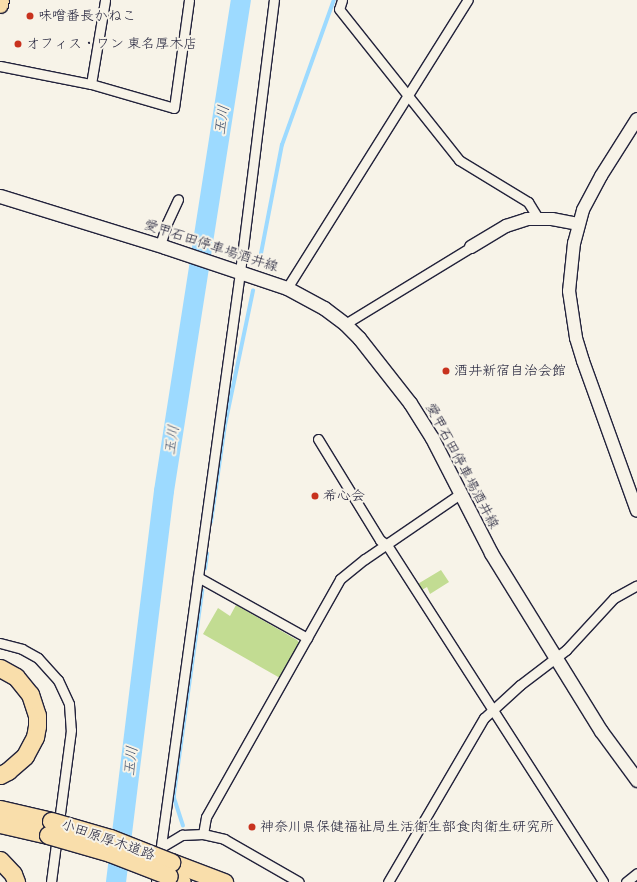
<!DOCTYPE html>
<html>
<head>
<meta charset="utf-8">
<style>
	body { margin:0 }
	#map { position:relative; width:637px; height:882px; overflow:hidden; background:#f7f3e8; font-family:Itim,"Klee One",sans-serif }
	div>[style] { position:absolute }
	.green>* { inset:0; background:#c2dc92 }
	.stream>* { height:3.5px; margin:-1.75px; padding:0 1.75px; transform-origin:1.75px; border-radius:1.75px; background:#9ddaff }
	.river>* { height:20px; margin:-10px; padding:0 10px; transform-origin:10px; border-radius:10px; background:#9ddaff }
	.roads { filter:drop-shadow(1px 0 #22223b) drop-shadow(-1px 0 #22223b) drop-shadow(0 1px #22223b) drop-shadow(0 -1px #22223b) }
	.minor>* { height:9px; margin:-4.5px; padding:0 4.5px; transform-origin:4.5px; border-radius:4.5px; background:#f7f3e8 }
	.tertiary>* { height:12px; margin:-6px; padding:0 6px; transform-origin:6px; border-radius:6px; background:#f7f3e8 }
	.secondary>* { height:13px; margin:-6.5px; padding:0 6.5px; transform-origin:6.5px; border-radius:6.5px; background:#f7f3e8 }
	.trunk>* { height:16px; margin:-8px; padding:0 8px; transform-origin:8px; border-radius:8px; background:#f9deab }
	.motorway>* { height:17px; margin:-8.5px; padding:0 8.5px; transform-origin:8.5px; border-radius:8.5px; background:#f9deab }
	.bridges { filter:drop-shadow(1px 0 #22223b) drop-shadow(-1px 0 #22223b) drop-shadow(0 1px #22223b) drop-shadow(0 -1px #22223b) }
	.motorway-bridge>* { height:17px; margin:-8.5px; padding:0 8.5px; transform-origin:8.5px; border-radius:8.5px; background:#f9deab }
	.dots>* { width:11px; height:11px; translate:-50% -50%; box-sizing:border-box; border:2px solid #f7f3e8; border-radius:50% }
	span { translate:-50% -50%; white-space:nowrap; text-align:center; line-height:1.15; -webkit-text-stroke:4px #f7f3e8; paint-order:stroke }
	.poi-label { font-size:14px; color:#22223b }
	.left { translate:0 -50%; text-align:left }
	.street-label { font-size:14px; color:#22223b }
	.water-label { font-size:15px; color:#41506c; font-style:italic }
</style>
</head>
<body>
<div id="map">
	<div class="green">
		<div style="clip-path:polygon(441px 570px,449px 582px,430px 594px,427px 587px,420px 591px,416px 585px)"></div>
		<div style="clip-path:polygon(236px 605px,297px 640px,300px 644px,280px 678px,203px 634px,218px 608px,230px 616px)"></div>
	</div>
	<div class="stream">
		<div style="left:259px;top:264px;width:121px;rotate:-79.1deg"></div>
		<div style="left:282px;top:145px;width:154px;rotate:-70.3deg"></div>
		<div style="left:211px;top:522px;width:98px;rotate:-81.8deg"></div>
		<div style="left:225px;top:425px;width:137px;rotate:-78.2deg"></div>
		<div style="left:205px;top:569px;width:15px;rotate:-82deg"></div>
		<div style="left:183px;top:826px;width:28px;rotate:-108deg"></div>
		<div style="left:174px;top:799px;width:5px;rotate:-90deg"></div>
		<div style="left:174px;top:794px;width:205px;rotate:-82.1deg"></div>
	</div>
	<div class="river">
		<div style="left:116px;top:882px;width:394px;rotate:-83deg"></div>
		<div style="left:164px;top:491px;width:497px;rotate:-81.1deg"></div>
	</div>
	<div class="roads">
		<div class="minor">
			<div style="left:342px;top:0;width:9px;rotate:108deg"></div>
			<div style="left:339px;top:9px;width:193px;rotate:51.5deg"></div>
			<div style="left:459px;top:160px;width:81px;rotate:31.3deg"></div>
			<div style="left:528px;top:202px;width:19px;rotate:58deg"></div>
			<div style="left:0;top:66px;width:93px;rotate:11.2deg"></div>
			<div style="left:91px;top:84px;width:86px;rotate:16.1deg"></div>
			<div style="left:174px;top:108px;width:109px;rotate:-82.1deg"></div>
			<div style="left:91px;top:84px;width:85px;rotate:-80.5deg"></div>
			<div style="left:160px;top:245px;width:23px;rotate:-72deg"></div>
			<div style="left:167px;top:223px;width:26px;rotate:-65deg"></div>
			<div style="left:287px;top:288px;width:340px;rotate:-57.9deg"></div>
			<div style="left:345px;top:324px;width:148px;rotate:-31.4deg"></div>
			<div style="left:318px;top:439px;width:119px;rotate:58.5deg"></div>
			<div style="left:380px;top:540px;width:9px;rotate:36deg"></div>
			<div style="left:387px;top:545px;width:400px;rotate:57.3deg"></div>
			<div style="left:198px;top:577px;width:125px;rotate:29.2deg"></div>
			<div style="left:0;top:643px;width:23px;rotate:15deg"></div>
			<div style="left:22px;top:649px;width:18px;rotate:29deg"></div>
			<div style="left:38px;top:658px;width:30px;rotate:48deg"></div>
			<div style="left:58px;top:680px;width:26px;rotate:65deg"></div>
			<div style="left:69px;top:704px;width:26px;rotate:86deg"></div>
			<div style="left:71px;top:730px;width:153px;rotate:97.5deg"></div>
			<div style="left:203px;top:834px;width:17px;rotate:-80deg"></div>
			<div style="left:206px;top:817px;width:273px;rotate:-60.6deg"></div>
			<div style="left:340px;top:579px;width:32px;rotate:-39deg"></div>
			<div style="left:365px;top:559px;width:115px;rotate:-34.4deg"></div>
			<div style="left:160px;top:848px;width:26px;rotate:-31deg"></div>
			<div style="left:182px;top:835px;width:21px;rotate:-3deg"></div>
			<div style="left:203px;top:834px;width:22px;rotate:13deg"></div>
			<div style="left:224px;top:839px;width:86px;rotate:29.8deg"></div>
			<div style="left:156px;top:882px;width:616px;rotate:-82.16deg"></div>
			<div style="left:240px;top:272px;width:274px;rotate:-82.9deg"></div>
			<div style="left:388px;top:882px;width:190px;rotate:-59.7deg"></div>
			<div style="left:484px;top:718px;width:49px;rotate:-42.5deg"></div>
			<div style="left:520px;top:685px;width:58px;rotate:-37.3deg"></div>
			<div style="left:566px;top:650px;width:71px;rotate:-47.3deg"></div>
			<div style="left:614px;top:598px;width:26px;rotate:-29deg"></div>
			<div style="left:626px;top:882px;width:14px;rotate:-39deg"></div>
		</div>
		<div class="tertiary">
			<div style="left:637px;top:119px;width:67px;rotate:122.3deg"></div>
			<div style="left:601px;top:176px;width:38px;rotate:118deg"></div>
			<div style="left:583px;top:210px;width:34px;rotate:105deg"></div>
			<div style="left:574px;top:243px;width:48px;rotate:95.9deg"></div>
			<div style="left:569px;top:291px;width:48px;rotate:81.5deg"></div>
			<div style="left:576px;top:338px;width:24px;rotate:73deg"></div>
			<div style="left:583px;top:361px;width:159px;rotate:70.2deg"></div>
			<div style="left:471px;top:247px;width:41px;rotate:-31deg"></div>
			<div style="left:506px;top:226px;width:22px;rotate:-18deg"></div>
			<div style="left:527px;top:219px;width:25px"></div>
			<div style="left:552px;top:219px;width:26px;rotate:11deg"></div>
		</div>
		<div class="secondary">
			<div style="left:0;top:196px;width:173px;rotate:17.2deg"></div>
			<div style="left:165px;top:247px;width:129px;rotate:18.6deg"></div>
			<div style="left:287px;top:288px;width:42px;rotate:28.4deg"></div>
			<div style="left:324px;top:308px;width:26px;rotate:37deg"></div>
			<div style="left:345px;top:324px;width:20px;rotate:45deg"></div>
			<div style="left:359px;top:338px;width:83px;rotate:51.9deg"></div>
			<div style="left:410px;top:403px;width:41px;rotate:57.8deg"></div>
			<div style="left:432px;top:438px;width:129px;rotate:62.8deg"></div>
			<div style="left:491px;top:553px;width:209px;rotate:58.3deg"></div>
			<div style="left:601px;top:731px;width:61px;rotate:53.7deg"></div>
		</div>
		<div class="trunk">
			<div style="left:0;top:5px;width:5px;rotate:-79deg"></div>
		</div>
		<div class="motorway">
			<div style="left:0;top:668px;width:18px;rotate:29deg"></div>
			<div style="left:16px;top:677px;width:22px;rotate:51deg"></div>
			<div style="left:30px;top:694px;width:22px;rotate:72deg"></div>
			<div style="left:37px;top:715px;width:11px;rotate:90deg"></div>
			<div style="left:37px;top:726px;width:11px;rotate:100deg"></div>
			<div style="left:35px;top:737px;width:21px;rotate:118deg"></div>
			<div style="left:25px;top:756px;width:23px;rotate:139deg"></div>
			<div style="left:8px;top:771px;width:9px;rotate:153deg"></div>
			<div style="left:0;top:809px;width:52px;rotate:13.2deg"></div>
			<div style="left:0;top:824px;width:49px;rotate:12.9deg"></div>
			<div style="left:0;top:860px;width:19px;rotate:47deg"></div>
			<div style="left:13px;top:874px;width:9px;rotate:69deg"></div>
			<div style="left:171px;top:862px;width:57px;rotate:20.7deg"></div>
			<div style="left:169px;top:876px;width:14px;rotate:25deg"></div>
		</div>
	</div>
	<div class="bridges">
		<div class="motorway-bridge">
			<div style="left:51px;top:821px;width:61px;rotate:16.1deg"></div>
			<div style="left:110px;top:838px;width:66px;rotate:21.5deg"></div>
			<div style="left:48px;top:835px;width:65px;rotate:16.2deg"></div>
			<div style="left:110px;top:853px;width:63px;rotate:21.3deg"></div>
		</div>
	</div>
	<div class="dots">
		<div style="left:30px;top:16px;background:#c8321e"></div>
		<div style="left:18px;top:44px;background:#c8321e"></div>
		<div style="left:446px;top:371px;background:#c8321e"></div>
		<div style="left:315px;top:496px;background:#c8321e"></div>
		<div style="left:252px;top:827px;background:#c8321e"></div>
	</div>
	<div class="poi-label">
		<span class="left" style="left:38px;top:16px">味噌番長かねこ</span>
		<span class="left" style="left:26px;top:44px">オフィス・ワン 東名厚木店</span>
		<span class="left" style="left:454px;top:371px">酒井新宿自治会館</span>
		<span class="left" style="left:323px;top:496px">希心会</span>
		<span class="left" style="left:260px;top:827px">神奈川県保健福祉局生活衛生部食肉衛生研究所</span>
	</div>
	<div class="street-label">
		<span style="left:211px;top:246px;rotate:18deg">愛甲石田停車場酒井線</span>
		<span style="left:462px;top:466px;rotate:62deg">愛甲石田停車場酒井線</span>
		<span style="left:108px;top:840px;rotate:19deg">小田原厚木道路</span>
	</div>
	<div class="water-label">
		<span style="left:222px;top:120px;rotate:-81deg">玉川</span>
		<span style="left:172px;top:440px;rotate:-81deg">玉川</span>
		<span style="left:131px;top:761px;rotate:-83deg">玉川</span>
	</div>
</div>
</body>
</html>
